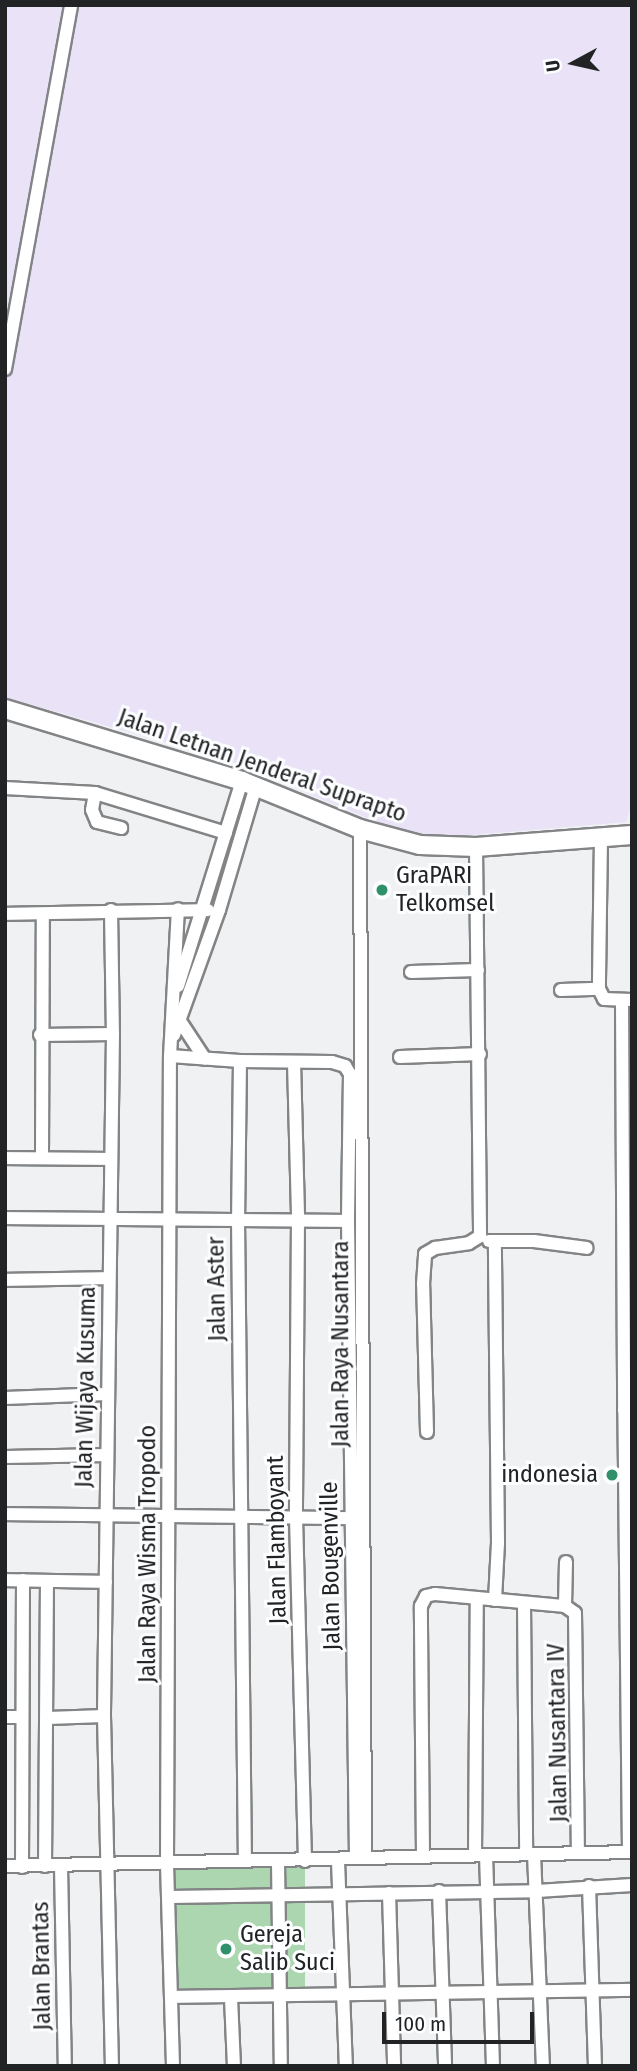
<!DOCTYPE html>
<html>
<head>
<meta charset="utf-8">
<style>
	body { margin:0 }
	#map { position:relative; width:637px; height:2071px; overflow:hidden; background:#eff1f3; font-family:"Fira Sans Condensed",sans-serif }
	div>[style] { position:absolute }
	.industrial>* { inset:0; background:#eae3f8 }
	.green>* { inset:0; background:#abd6af; transform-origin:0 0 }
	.roads { filter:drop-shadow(2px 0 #828486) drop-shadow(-2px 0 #828486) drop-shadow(0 2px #828486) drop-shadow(0 -2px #828486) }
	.minor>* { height:12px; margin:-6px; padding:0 6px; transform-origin:6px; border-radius:6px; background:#fff }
	.secondary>* { height:18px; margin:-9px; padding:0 9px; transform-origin:9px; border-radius:9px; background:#fff }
	.dots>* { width:19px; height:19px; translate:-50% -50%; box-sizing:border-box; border:4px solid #fdfeff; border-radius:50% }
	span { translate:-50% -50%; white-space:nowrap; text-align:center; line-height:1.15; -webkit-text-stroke:6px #fdfeff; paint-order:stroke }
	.street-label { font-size:24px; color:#222324 }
	.poi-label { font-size:24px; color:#222324 }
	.left { translate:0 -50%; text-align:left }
	.right { translate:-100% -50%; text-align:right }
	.frame { position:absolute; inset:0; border:7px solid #222324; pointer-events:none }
	.north { position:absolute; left:539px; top:28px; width:70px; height:70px; -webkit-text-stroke:5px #fdfeff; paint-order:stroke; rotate:262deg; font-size:19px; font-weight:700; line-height:28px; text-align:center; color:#222324 }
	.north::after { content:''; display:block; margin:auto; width:24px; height:32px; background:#222324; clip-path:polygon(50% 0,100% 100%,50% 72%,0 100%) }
	.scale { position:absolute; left:382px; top:2012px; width:152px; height:32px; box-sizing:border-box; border:4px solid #222324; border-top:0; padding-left:9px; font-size:21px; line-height:24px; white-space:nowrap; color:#222324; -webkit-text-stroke:5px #fdfeff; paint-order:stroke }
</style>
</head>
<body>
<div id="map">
	<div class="industrial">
		<div style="clip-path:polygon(5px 5px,632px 5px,632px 804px,626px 822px,435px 838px,402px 832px,220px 758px,5px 697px)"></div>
	</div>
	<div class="green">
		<div style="clip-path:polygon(241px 782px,253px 788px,219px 908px,203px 911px)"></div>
		<div style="left:167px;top:1861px;width:138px;height:136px"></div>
	</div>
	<div class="roads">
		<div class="minor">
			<div style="left:5px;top:369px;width:370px;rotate:-79.7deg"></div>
			<div style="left:5px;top:788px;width:90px;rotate:3.2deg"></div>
			<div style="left:95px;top:793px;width:137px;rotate:17deg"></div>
			<div style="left:95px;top:793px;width:17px;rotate:100deg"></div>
			<div style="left:92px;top:810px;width:13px;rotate:67deg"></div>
			<div style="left:97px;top:822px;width:25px;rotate:14deg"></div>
			<div style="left:360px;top:829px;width:1028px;rotate:89.72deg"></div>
			<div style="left:601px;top:837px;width:152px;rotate:90.8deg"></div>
			<div style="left:599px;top:989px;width:11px;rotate:63deg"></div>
			<div style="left:604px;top:999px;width:28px;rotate:2deg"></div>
			<div style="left:476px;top:847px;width:389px;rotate:89.4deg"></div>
			<div style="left:111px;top:910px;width:124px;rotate:89.1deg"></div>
			<div style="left:113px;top:1034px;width:682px;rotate:90.76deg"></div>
			<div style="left:104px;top:1716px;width:350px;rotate:88.7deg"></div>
			<div style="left:5px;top:914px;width:203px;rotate:-1.1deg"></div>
			<div style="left:411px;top:972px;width:67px;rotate:-1.7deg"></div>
			<div style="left:178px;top:986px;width:215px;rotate:-72.7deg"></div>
			<div style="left:561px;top:990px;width:38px;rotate:-2deg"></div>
			<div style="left:622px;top:1001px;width:409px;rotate:89.7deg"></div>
			<div style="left:180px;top:1021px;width:45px;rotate:56.7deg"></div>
			<div style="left:40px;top:1035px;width:73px;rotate:-0.8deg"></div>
			<div style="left:174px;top:1035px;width:133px;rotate:-70.2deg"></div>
			<div style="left:219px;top:910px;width:129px;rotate:-73.4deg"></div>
			<div style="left:170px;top:1056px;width:70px;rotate:4.1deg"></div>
			<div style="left:240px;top:1061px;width:92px;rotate:0.6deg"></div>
			<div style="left:332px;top:1062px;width:14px;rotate:17deg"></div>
			<div style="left:345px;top:1066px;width:9px;rotate:58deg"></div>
			<div style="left:350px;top:1074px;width:147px;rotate:90.8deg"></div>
			<div style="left:348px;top:1221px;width:637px;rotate:89.28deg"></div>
			<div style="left:400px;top:1057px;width:80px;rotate:-2.1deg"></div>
			<div style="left:240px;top:1061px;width:158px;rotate:90.7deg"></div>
			<div style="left:238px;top:1219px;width:642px;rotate:89.38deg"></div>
			<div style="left:294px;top:1062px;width:157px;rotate:88.5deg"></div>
			<div style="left:298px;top:1219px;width:298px;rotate:90.4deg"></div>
			<div style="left:296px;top:1517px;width:344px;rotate:88.5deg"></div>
			<div style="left:5px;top:1158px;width:105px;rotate:0.5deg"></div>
			<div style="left:42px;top:1158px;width:244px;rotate:-89.8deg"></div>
			<div style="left:5px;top:1218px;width:343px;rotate:0.5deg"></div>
			<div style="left:489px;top:1241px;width:45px"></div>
			<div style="left:534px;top:1241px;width:53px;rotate:7.5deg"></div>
			<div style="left:5px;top:1280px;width:104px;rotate:-1.1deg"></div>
			<div style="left:5px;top:1398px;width:102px;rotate:-2.2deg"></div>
			<div style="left:427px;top:1432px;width:148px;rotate:-91.5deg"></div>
			<div style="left:423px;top:1284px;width:30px;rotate:-86deg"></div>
			<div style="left:425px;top:1254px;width:12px;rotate:-31deg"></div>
			<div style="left:435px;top:1248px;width:34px;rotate:-8deg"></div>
			<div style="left:469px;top:1243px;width:13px;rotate:-32deg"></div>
			<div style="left:5px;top:1457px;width:101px;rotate:-1.1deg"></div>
			<div style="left:5px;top:1514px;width:347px;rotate:0.7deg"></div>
			<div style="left:5px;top:1580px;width:101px;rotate:1.1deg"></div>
			<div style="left:495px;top:1600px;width:57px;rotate:-87deg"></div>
			<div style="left:498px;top:1543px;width:300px;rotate:-90.6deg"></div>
			<div style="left:524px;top:1603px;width:251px;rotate:89.5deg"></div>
			<div style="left:565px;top:1606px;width:44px;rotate:-88.7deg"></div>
			<div style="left:5px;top:1717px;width:17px"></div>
			<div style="left:48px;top:1718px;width:56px;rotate:-2deg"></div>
			<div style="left:629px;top:1852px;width:442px;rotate:-90.6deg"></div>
			<div style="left:624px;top:1410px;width:8px"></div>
			<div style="left:534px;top:1854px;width:212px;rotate:87.6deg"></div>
			<div style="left:423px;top:1855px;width:249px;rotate:-90.5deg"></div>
			<div style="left:421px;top:1606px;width:11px;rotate:-63deg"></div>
			<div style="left:426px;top:1596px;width:9px;rotate:-13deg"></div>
			<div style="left:435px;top:1594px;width:131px;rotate:5.3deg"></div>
			<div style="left:565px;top:1606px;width:12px;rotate:35deg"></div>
			<div style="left:575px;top:1613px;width:239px;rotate:89.3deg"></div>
			<div style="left:475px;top:1855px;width:257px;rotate:-89.6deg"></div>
			<div style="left:486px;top:1855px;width:211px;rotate:88.1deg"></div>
			<div style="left:338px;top:1861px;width:205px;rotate:87.8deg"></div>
			<div style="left:278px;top:1862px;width:204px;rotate:89.2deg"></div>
			<div style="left:5px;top:1866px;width:627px;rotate:-1.28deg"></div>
			<div style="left:45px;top:1866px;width:285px;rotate:-89.6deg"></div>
			<div style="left:61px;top:1866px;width:200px;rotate:88.9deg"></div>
			<div style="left:22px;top:1867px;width:287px;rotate:-89.8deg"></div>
			<div style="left:589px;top:1886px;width:180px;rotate:88.1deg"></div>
			<div style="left:439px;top:1891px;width:175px;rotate:88deg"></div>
			<div style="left:389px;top:1893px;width:173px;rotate:88.3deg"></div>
			<div style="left:169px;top:1897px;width:368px;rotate:-0.9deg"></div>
			<div style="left:537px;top:1891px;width:95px;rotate:-3.6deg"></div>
			<div style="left:172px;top:1997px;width:460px;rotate:-0.9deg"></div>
			<div style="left:231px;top:1998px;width:68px;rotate:87.5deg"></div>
			<div style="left:173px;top:2066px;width:205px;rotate:-91.7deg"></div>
			<div style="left:167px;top:1861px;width:805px;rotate:-89.79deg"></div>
			<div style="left:170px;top:1056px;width:147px;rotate:-86.9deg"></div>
		</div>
		<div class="secondary">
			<div style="left:5px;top:709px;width:248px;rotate:16.9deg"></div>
			<div style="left:242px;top:781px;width:127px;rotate:22.1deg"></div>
			<div style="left:360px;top:829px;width:62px;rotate:14.9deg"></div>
			<div style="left:420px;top:845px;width:56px;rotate:2deg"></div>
			<div style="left:476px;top:847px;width:156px;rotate:-4.4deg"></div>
		</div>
	</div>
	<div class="dots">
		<div style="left:382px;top:890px;background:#2f906a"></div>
		<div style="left:612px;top:1475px;background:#2f906a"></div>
		<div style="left:226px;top:1949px;background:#2f906a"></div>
	</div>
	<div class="street-label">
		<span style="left:262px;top:766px;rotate:19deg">Jalan Letnan Jenderal Suprapto</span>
		<span style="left:217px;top:1289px;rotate:-91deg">Jalan Aster</span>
		<span style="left:341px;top:1344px;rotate:-90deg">Jalan Raya Nusantara</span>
		<span style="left:86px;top:1387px;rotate:-89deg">Jalan Wijaya Kusuma</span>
		<span style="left:277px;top:1540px;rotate:-91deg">Jalan Flamboyant</span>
		<span style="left:148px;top:1554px;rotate:-90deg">Jalan Raya Wisma Tropodo</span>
		<span style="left:331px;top:1566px;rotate:-91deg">Jalan Bougenville</span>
		<span style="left:558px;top:1733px;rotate:-91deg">Jalan Nusantara IV</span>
		<span style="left:42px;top:1966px;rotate:-91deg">Jalan Brantas</span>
	</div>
	<div class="poi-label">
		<span class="left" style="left:396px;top:890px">GraPARI<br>Telkomsel</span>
		<span class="right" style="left:598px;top:1475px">indonesia</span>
		<span class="left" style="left:240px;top:1949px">Gereja<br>Salib Suci</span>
	</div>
	<div class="frame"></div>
	<div class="north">U</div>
	<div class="scale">100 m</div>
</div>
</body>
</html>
